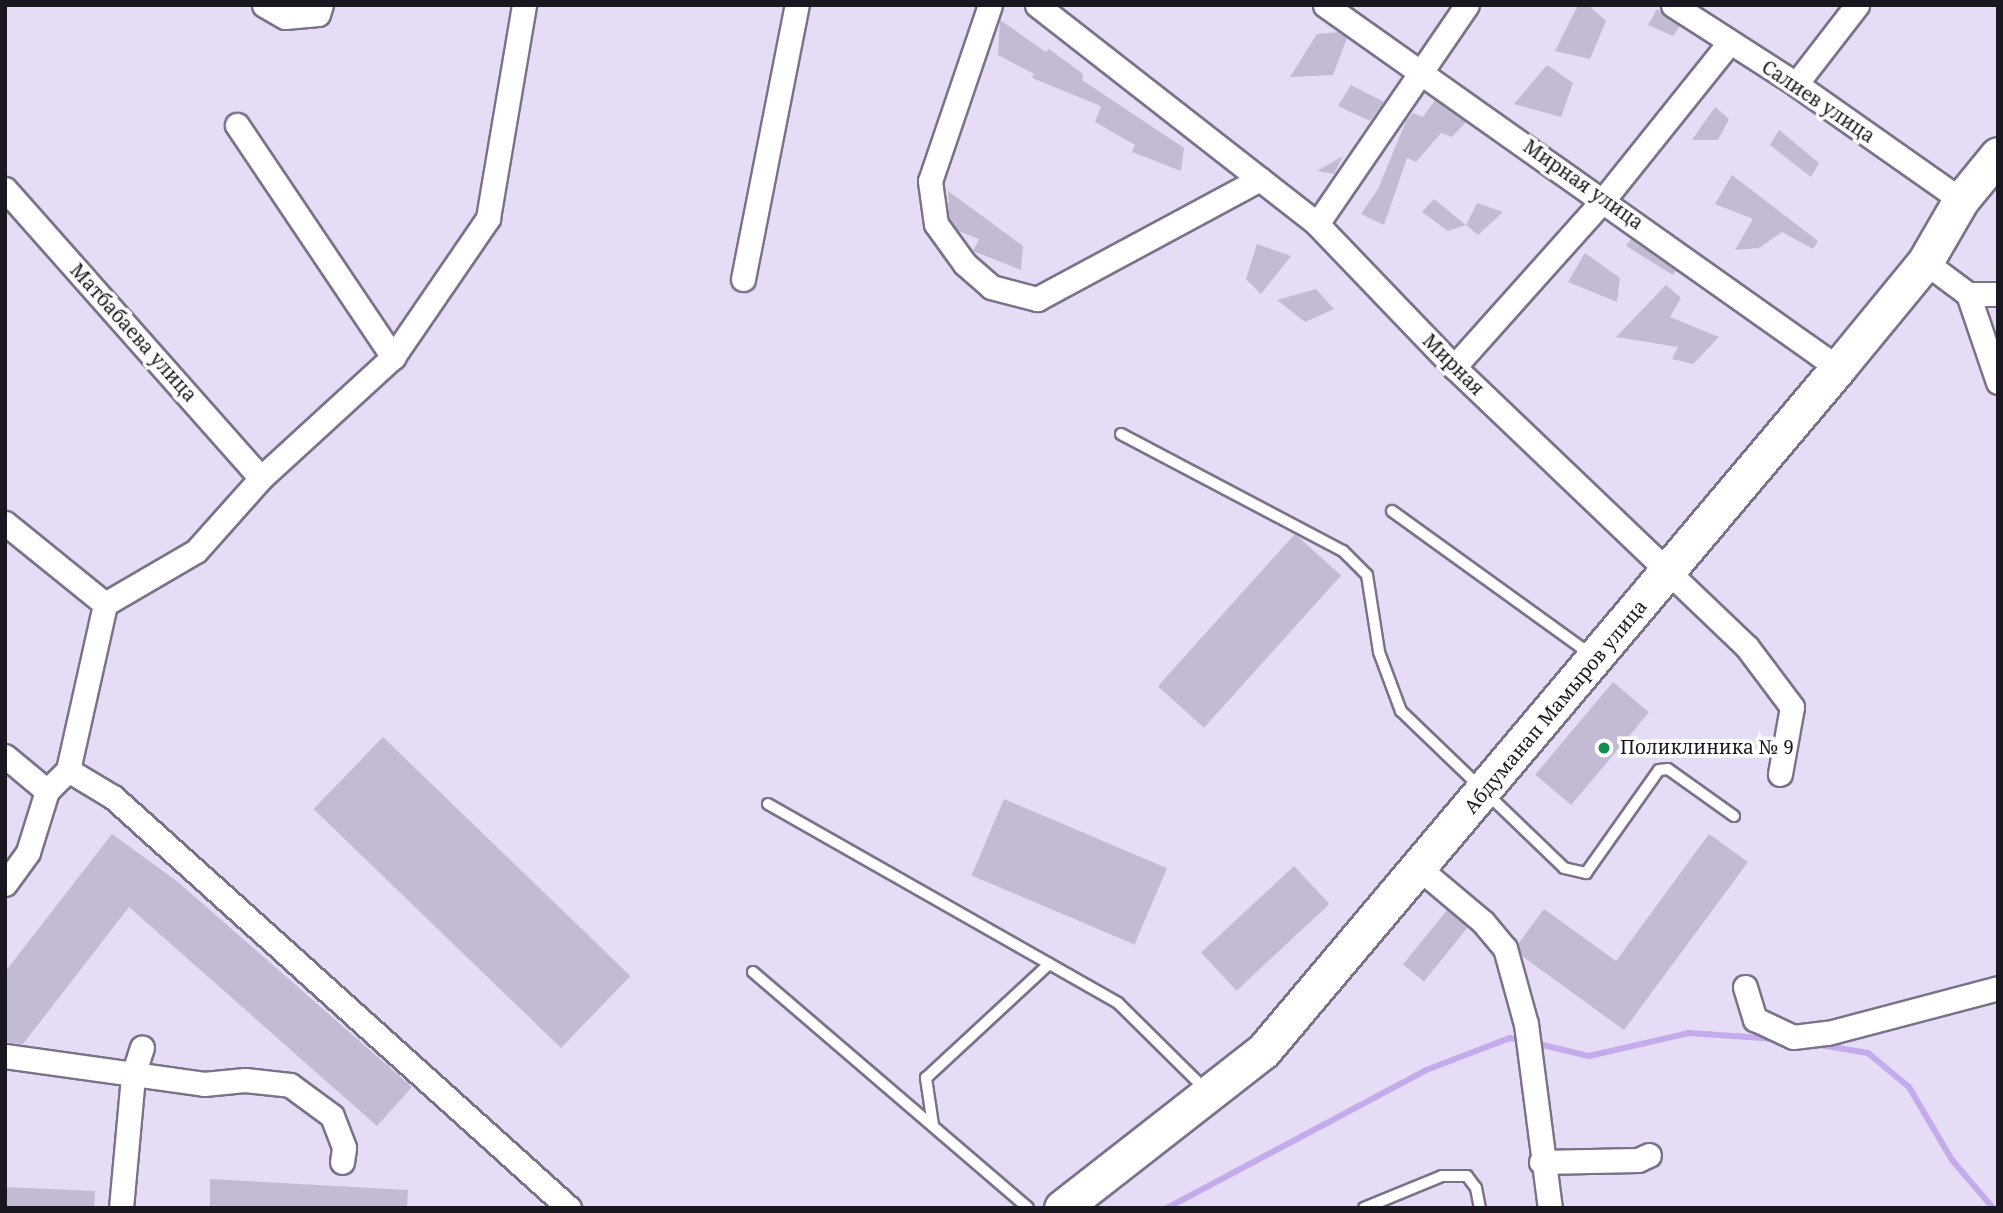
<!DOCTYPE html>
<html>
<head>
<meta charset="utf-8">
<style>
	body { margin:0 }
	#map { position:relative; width:2003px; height:1213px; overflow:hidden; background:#e6dcf6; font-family:"Noto Serif",serif }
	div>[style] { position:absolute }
	.stream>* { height:6px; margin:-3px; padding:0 3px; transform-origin:3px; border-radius:3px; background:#c5aaec }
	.building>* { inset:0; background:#c3bad3; transform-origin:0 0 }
	.roads { filter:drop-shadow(2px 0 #7b728a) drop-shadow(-2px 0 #7b728a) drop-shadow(0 2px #7b728a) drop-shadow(0 -2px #7b728a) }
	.service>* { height:10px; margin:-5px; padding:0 5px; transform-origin:5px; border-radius:5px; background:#fff }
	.minor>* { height:23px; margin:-11.5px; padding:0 11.5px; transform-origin:11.5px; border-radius:11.5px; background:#fff }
	.primary>* { height:35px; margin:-17.5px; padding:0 17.5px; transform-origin:17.5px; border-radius:17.5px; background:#fff }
	.dots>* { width:19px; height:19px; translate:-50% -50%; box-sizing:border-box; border:4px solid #fff; border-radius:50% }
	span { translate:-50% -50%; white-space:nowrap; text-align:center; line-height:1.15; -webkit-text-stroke:7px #fff; paint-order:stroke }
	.street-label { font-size:19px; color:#1a1720 }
	.poi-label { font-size:19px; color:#1a1720 }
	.left { translate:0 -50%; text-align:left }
	.frame { position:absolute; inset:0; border:7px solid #1a1720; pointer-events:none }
</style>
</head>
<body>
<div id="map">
	<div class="stream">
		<div style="left:1534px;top:1043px;width:57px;rotate:13.3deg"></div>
		<div style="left:1589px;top:1056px;width:103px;rotate:-13deg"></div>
		<div style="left:1689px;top:1033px;width:89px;rotate:3.9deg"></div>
		<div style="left:1813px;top:1044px;width:56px;rotate:9.3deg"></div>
		<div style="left:1868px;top:1053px;width:53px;rotate:39.7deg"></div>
		<div style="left:1909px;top:1087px;width:85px;rotate:59.5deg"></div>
		<div style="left:1952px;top:1160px;width:63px;rotate:49.5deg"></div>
		<div style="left:1167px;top:1208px;width:293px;rotate:-28deg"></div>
		<div style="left:1426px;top:1070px;width:90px;rotate:-20.9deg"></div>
		<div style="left:1510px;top:1038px;width:13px;rotate:13deg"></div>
	</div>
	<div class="building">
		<div style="clip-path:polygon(1578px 5px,1588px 5px,1606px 21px,1590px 59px,1555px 51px)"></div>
		<div style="clip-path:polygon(1657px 9px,1680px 26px,1673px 36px,1648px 25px)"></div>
		<div style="clip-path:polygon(1000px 20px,1046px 52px,1049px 49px,1083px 74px,1082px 80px,1184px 148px,1181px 171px,1132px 152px,1135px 145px,1095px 122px,1101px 106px,1032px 78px,1034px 74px,998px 55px)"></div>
		<div style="clip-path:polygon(1339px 32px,1347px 38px,1333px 75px,1290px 77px,1317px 34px)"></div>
		<div style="clip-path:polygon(1547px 65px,1573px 83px,1561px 117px,1514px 104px)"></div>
		<div style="clip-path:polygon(1351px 85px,1384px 102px,1370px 121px,1338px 106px)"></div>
		<div style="clip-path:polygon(1435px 100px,1466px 122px,1452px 137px,1441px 133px,1416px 162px,1407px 158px,1384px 225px,1361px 214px,1378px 189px,1406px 121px,1413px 113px,1423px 117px)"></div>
		<div style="clip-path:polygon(1715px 107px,1729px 119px,1718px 140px,1692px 140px)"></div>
		<div style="clip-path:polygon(1779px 130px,1819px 163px,1811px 177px,1770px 145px)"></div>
		<div style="clip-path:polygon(1343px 156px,1334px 174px,1317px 171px)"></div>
		<div style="clip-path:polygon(1732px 175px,1818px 241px,1813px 249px,1782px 232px,1759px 248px,1735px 250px,1753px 219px,1715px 204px)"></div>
		<div style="clip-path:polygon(948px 191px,1023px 246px,1021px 270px,973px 251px,979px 239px,958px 231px,949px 219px)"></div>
		<div style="clip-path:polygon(1434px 199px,1466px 225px,1448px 231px,1422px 212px)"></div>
		<div style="clip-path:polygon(1477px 203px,1503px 212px,1478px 235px,1466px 225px)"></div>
		<div style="clip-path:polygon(1631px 239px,1676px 271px,1673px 275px,1626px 246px)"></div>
		<div style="clip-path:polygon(1257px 244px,1291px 256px,1261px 294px,1246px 279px)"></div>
		<div style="clip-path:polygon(1585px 253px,1620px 278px,1617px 302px,1568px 282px)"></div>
		<div style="clip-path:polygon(1666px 285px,1681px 298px,1670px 317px,1719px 337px,1693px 364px,1672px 359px,1678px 347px,1616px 337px)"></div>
		<div style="clip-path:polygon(1316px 289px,1334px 309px,1305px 322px,1277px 300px)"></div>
		<div style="left:1295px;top:534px;width:62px;height:205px;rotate:42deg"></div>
		<div style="left:1613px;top:682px;width:47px;height:121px;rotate:40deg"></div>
		<div style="left:383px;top:737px;width:344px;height:100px;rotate:44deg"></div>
		<div style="left:1004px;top:799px;width:177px;height:83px;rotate:23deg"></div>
		<div style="clip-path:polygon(112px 834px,178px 882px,412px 1087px,377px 1126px,129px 907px,23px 1044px,5px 1042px,5px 972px)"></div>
		<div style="clip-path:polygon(1709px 834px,1748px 862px,1624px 1030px,1522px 956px,1518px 944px,1544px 909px,1616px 961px)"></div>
		<div style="left:1294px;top:866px;width:52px;height:127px;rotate:47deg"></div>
		<div style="left:1447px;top:910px;width:27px;height:70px;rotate:39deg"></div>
		<div style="clip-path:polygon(210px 1179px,408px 1190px,407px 1208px,210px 1208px)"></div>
		<div style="clip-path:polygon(5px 1187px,95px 1191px,94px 1208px,5px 1208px)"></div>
	</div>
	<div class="roads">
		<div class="service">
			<div style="left:1121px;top:434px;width:251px;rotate:27.8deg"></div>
			<div style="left:1343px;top:551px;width:34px;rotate:45deg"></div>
			<div style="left:1367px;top:575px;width:78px;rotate:81.1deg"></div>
			<div style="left:1379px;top:652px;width:63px;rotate:69.6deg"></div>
			<div style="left:1401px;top:711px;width:226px;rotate:43.9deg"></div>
			<div style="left:1564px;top:868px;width:23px;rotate:13deg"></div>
			<div style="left:1586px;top:873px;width:126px;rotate:-54.7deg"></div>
			<div style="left:1659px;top:770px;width:9px;rotate:-6deg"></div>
			<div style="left:1668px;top:769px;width:81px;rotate:35.5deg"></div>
			<div style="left:1392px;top:511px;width:246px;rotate:35.8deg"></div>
			<div style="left:768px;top:804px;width:403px;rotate:29.6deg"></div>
			<div style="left:1118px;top:1003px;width:122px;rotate:44.7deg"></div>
			<div style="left:753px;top:972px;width:362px;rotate:40.6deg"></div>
			<div style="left:933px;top:1125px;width:48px;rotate:-98.5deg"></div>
			<div style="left:926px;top:1078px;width:168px;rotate:-42.8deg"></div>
			<div style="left:1364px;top:1208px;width:84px;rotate:-22.3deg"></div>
			<div style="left:1442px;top:1176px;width:25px"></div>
			<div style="left:1467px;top:1176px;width:15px;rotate:53deg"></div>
			<div style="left:1476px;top:1188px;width:20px;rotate:79deg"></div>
		</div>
		<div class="minor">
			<div style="left:264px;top:5px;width:24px;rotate:30deg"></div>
			<div style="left:285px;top:17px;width:33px;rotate:-5deg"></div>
			<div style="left:318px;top:14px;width:9px;rotate:-72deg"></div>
			<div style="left:990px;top:5px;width:186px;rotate:108.8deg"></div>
			<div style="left:930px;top:181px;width:43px;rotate:82.1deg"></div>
			<div style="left:936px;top:224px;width:49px;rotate:54.1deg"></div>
			<div style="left:965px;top:264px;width:35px;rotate:41deg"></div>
			<div style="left:991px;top:287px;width:48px;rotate:14.6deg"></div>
			<div style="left:1037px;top:299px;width:253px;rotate:-28.3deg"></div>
			<div style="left:1037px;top:5px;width:355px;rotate:38deg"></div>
			<div style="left:1317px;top:224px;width:198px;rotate:46.2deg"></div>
			<div style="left:1454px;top:367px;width:405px;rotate:43.7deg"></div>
			<div style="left:1747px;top:647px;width:75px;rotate:53.1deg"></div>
			<div style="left:1792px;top:707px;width:68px;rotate:100.2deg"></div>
			<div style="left:1325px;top:5px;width:628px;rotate:35.28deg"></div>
			<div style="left:1673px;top:5px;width:146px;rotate:32.7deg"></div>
			<div style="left:1796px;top:84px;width:202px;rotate:35.1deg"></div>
			<div style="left:1796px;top:84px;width:100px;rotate:-52.3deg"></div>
			<div style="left:237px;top:125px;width:280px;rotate:56.1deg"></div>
			<div style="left:5px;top:189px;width:386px;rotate:48.5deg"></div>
			<div style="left:1317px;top:224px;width:265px;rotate:-55.6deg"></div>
			<div style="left:1925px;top:262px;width:54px;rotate:36.7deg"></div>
			<div style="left:1968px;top:294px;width:30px"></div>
			<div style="left:743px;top:279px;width:279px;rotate:-78.9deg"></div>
			<div style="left:1968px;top:294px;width:93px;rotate:71.2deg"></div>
			<div style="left:1454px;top:367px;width:225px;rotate:-48.2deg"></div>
			<div style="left:1604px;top:199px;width:198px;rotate:-51.3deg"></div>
			<div style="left:5px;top:523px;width:129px;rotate:39deg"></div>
			<div style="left:5px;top:756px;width:55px;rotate:39.8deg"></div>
			<div style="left:68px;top:770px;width:52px;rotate:31deg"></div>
			<div style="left:113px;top:797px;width:614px;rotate:42.03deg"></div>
			<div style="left:1420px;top:869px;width:82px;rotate:40.1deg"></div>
			<div style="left:1483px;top:922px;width:34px;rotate:50deg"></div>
			<div style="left:1505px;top:948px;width:79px;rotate:74.6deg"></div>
			<div style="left:1526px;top:1024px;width:186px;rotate:82.6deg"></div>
			<div style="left:5px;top:884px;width:39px;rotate:-54deg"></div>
			<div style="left:28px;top:852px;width:64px;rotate:-72.7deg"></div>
			<div style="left:47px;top:791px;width:30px;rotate:-45deg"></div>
			<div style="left:68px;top:770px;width:170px;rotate:-77.4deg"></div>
			<div style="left:105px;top:604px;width:105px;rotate:-30.2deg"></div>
			<div style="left:196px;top:551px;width:98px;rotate:-48.3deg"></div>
			<div style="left:261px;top:478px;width:179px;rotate:-42.5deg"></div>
			<div style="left:393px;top:357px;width:168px;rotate:-55.6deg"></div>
			<div style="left:488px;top:218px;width:216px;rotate:-80.4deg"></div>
			<div style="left:1745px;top:987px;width:34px;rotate:73deg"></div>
			<div style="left:1755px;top:1019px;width:42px;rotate:25.3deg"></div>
			<div style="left:1793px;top:1037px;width:35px;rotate:-7deg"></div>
			<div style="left:1828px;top:1033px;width:176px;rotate:-14.8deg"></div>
			<div style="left:5px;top:1056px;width:201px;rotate:8deg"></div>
			<div style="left:204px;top:1084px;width:41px;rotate:-5.6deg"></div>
			<div style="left:245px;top:1080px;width:45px;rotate:6.3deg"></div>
			<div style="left:290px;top:1085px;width:52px;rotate:36.4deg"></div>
			<div style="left:332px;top:1116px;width:34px;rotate:69deg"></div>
			<div style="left:344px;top:1148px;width:14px;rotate:98deg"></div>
			<div style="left:1541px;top:1162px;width:97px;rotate:-1.2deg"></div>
			<div style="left:1638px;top:1160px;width:12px;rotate:-24deg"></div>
			<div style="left:121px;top:1208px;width:134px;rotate:-84.8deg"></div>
			<div style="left:133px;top:1075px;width:29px;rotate:-72deg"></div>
		</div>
		<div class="primary">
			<div style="left:1062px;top:1208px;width:256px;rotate:-38deg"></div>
			<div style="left:1264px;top:1050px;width:891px;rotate:-49.91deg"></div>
			<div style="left:1838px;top:368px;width:137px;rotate:-50.6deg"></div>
			<div style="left:1925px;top:262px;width:72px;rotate:-59.9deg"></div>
			<div style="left:1961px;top:200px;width:58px;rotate:-50.6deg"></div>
		</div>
	</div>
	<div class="dots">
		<div style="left:1604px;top:748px;background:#118f4c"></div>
	</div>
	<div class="street-label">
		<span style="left:1818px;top:102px;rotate:34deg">Салиев улица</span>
		<span style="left:1583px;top:185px;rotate:35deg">Мирная улица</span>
		<span style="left:133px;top:333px;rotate:48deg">Матбабаева улица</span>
		<span style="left:1453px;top:365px;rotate:45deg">Мирная</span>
		<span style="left:1556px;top:707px;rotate:-50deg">Абдуманап Мамыров улица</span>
	</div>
	<div class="poi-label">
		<span class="left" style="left:1620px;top:748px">Поликлиника № 9</span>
	</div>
	<div class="frame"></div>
</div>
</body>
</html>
